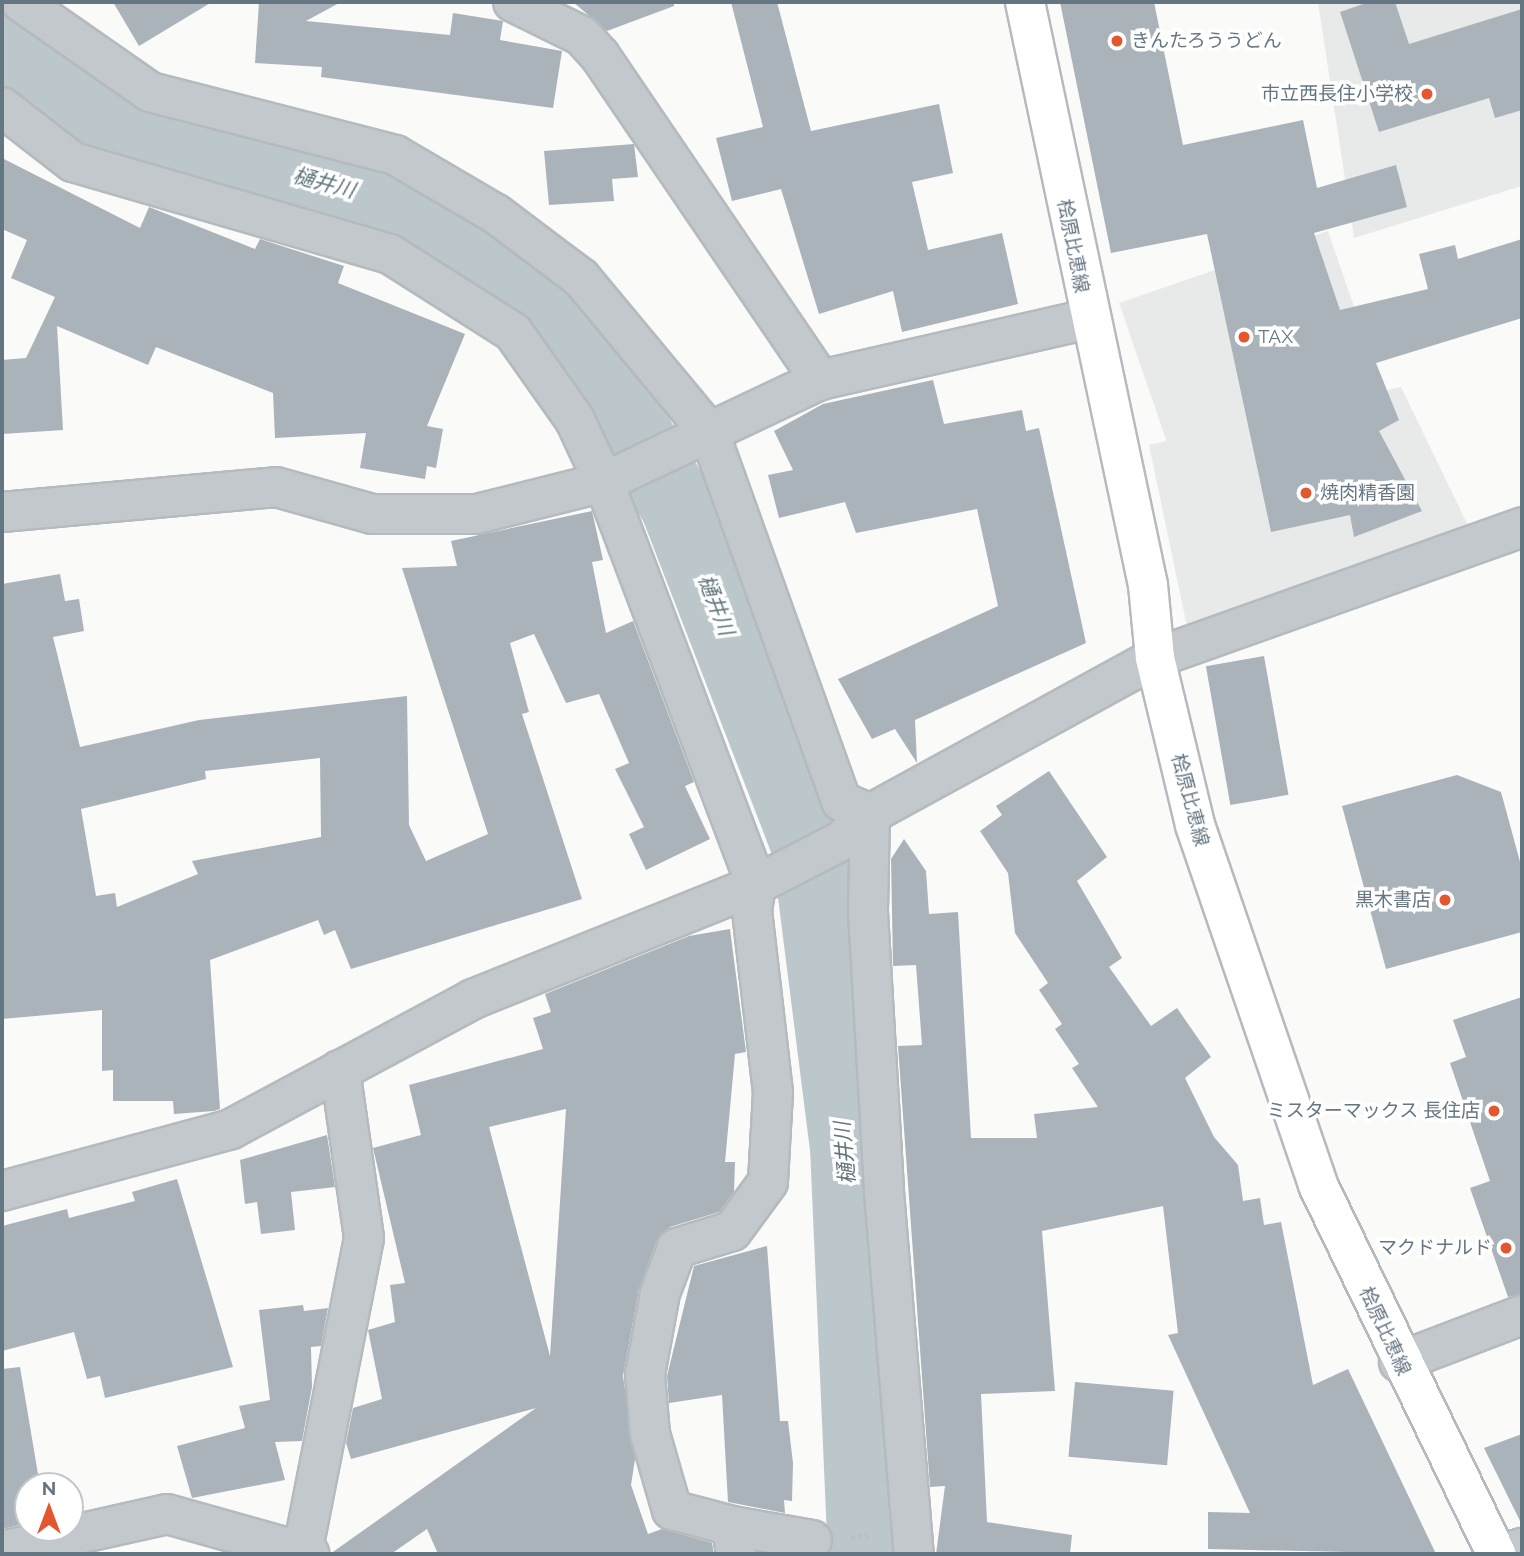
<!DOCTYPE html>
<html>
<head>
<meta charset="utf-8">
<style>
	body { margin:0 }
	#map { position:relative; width:1524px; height:1556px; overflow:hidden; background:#fafaf8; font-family:Raleway,"Noto Sans JP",sans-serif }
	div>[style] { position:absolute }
	.built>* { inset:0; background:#e8e9e9; transform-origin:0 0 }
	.river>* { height:75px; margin:-37.5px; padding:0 37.5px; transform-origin:37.5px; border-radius:37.5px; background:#bbc7cb }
	.building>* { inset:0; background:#aab3b9; transform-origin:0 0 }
	.path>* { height:4.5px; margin-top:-2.25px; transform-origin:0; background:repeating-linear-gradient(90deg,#bbbfc2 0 3.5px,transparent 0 7px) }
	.roads { filter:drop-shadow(2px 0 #b5babe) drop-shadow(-2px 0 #b5babe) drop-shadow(0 2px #b5babe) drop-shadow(0 -2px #b5babe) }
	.minor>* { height:38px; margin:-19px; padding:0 19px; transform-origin:19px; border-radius:19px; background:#c3c8cc }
	.major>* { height:38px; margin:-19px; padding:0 19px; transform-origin:19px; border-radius:19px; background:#fff }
	.dots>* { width:19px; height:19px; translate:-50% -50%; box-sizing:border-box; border:4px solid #fff; border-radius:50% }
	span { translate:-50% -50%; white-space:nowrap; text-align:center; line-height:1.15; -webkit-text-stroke:7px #fff; paint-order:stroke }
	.poi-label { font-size:19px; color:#657683 }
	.left { translate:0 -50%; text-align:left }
	.right { translate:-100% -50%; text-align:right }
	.street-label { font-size:19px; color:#657683 }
	.water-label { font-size:21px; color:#60757c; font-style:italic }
	.frame { position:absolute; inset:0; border:4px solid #657683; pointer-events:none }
	.north { position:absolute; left:14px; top:1472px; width:70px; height:70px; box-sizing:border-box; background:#fff; border:2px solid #c1c8cd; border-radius:50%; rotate:0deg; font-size:19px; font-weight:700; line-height:28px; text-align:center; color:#657683 }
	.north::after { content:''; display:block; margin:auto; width:24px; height:32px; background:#e4572e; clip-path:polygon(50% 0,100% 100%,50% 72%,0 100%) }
</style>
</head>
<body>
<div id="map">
	<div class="built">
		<div style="clip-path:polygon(1318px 2px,1522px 2px,1522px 186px,1354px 238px)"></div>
		<div style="left:1328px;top:231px;width:165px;height:221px;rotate:71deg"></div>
		<div style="clip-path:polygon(1401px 387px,1476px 542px,1191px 646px,1149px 445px)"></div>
	</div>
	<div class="river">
		<div style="left:2px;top:37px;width:129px;rotate:40.6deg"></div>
		<div style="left:100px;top:121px;width:348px;rotate:15.5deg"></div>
		<div style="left:435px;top:214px;width:155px;rotate:36.9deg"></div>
		<div style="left:559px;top:307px;width:230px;rotate:59.2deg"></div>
		<div style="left:677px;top:505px;width:367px;rotate:68.9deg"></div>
		<div style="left:809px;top:847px;width:301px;rotate:82.8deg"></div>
		<div style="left:847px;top:1146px;width:392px;rotate:87.5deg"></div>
		<div style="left:864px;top:1538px;width:17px;rotate:69deg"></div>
	</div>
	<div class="building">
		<div style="clip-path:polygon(113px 2px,212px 2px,139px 46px)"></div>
		<div style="clip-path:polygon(259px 2px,341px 2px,306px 21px,450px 35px,453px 13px,503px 21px,500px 40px,562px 51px,553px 108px,321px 77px,322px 67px,255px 63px)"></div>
		<div style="clip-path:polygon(573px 2px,674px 2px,674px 6px,607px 31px)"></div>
		<div style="clip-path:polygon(731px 2px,777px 2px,811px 131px,939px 104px,953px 173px,912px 182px,928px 250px,1002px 233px,1018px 304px,902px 332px,893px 291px,819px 314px,781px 189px,732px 201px,716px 138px,763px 127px)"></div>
		<div style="clip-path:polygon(1060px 2px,1154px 2px,1183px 145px,1303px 120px,1317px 188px,1396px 165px,1407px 207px,1314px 233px,1340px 310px,1428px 289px,1419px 254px,1455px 245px,1458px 259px,1522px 239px,1522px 318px,1376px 363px,1399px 420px,1379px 431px,1422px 511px,1354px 537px,1350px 515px,1271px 532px,1207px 234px,1111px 253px)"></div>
		<div style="clip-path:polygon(1369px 2px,1395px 2px,1409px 44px,1522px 9px,1522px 110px,1495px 118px,1489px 98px,1379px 132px,1340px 12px)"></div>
		<div style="clip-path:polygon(634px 144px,638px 177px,612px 179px,614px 201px,549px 205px,544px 151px)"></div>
		<div style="clip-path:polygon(2px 158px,140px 228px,149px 207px,255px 249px,260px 239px,344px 266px,338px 283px,465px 334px,427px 426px,443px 429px,436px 468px,427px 466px,425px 479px,360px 468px,366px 433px,275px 438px,273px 393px,156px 347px,148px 365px,57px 326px,63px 430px,2px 434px,2px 360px,26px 358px,55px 297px,11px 278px,27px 240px,2px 229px)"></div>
		<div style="clip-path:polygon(933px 380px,944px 424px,1022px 410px,1026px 431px,1039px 428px,1086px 643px,915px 720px,917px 763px,895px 729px,872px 739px,838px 679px,998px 606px,977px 509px,856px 533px,845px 502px,779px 518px,768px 475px,793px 470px,774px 431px,823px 404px)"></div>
		<div style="clip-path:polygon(evenodd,592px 511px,603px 560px,592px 562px,606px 633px,633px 621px,694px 782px,685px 786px,710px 839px,646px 870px,629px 834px,644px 827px,615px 769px,629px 763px,599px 694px,566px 703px,534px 634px,510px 643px,529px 712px,522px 714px,582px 899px,351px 969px,335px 930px,324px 935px,318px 920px,210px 960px,220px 1109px,214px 1111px,174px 1114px,173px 1101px,113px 1101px,113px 1070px,102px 1071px,102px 1010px,2px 1019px,2px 584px,60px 574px,65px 601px,79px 599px,84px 631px,53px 637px,80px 747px,199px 720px,407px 696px,409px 825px,426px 861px,488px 834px,402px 568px,457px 566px,451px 541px,592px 511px,320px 758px,321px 837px,192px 861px,198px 874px,117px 907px,115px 893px,96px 896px,81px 809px,206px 779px,205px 771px,320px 758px)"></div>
		<div style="left:1264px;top:656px;width:141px;height:59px;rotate:80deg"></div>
		<div style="clip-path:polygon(1049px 771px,1107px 857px,1077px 881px,1122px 958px,1109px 967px,1151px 1026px,1177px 1008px,1211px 1057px,1185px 1078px,1214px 1137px,1238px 1165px,1243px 1201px,1260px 1198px,1264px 1225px,1281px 1222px,1313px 1385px,1348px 1369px,1436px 1554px,1208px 1549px,1208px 1512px,1250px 1513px,1168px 1335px,1178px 1333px,1163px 1206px,1042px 1231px,1055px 1391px,981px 1394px,987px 1522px,1072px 1535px,1070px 1554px,936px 1554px,945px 1486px,930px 1487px,898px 1046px,922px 1045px,916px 965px,893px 966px,891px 859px,904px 839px,926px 871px,929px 914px,958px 912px,971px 1138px,1037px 1138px,1034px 1114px,1098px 1107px,1072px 1068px,1079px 1064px,1055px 1029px,1062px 1024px,1039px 990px,1048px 983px,1015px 933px,1008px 873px,980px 831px,1002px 815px,996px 806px)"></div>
		<div style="clip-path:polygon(1457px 775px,1501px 792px,1522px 869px,1522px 932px,1386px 969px,1342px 806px)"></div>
		<div style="clip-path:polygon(evenodd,730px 929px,746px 1052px,735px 1054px,725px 1162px,735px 1162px,734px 1192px,719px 1212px,670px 1227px,657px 1240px,639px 1289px,623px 1376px,635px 1459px,631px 1485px,648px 1534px,662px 1529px,712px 1543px,714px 1554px,438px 1554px,427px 1529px,391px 1554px,330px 1554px,536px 1408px,351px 1459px,346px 1443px,353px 1408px,382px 1399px,368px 1330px,395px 1322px,390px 1285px,405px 1283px,373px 1148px,421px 1135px,409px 1085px,543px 1049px,533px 1018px,551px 1012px,545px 994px,689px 936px,730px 929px,566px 1109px,550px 1356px,489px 1127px,566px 1109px)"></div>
		<div style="clip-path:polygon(1522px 997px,1522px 1294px,1508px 1297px,1470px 1188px,1490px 1181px,1450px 1063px,1466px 1057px,1453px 1020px)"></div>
		<div style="clip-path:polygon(327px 1135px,335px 1187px,291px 1192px,295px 1230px,261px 1234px,257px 1202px,245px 1204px,240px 1160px)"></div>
		<div style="clip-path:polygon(177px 1179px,233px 1367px,105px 1398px,100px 1376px,87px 1379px,74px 1332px,2px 1351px,2px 1226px,67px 1209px,69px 1218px,135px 1201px,132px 1192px)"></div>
		<div style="clip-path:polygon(767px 1246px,780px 1421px,788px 1421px,793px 1463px,792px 1501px,784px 1500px,785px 1513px,728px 1502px,722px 1395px,669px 1403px,667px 1376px,694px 1266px)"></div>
		<div style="clip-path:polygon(303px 1305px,304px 1311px,328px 1308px,321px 1346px,311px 1347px,312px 1387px,302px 1441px,275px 1442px,285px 1480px,192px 1498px,177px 1446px,245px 1428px,239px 1406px,270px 1400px,259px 1310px)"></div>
		<div style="clip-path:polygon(20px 1367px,40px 1486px,28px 1486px,28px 1523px,2px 1529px,2px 1369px)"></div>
		<div style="left:1075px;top:1382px;width:99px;height:75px;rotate:5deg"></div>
		<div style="clip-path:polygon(1522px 1434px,1522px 1525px,1484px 1448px)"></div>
	</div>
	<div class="path">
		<div style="left:851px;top:1537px;width:22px;rotate:-5deg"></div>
	</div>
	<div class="roads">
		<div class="minor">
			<div style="left:21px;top:2px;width:157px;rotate:34.9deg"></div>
			<div style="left:150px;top:92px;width:253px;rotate:14.4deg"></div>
			<div style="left:395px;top:155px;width:117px;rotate:30.3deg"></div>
			<div style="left:496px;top:214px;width:106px;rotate:37deg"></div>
			<div style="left:581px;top:278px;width:200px;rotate:50.3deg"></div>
			<div style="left:709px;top:432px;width:392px;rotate:70.3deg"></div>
			<div style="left:841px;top:801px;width:32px;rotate:24deg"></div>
			<div style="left:870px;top:814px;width:98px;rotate:91.2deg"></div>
			<div style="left:868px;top:912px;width:280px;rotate:86.7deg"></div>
			<div style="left:884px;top:1192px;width:363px;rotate:85.3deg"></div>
			<div style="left:513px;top:2px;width:77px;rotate:26.2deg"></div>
			<div style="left:582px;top:36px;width:27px;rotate:48deg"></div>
			<div style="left:600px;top:56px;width:392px;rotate:55.8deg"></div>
			<div style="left:2px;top:107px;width:90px;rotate:37.8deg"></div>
			<div style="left:73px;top:162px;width:330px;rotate:16.2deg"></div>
			<div style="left:390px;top:254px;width:146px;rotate:32.4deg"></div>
			<div style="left:513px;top:332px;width:108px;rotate:54.8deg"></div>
			<div style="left:575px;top:420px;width:68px;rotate:64.9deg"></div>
			<div style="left:604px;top:482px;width:431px;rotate:69.3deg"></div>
			<div style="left:756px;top:885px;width:26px;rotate:99deg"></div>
			<div style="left:752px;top:911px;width:182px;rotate:83.4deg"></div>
			<div style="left:773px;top:1092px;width:90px;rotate:93.2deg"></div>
			<div style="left:768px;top:1182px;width:61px;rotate:126.3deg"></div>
			<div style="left:732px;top:1231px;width:58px;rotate:162.8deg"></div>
			<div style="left:677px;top:1248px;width:48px;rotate:110.7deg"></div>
			<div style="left:660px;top:1293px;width:83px;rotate:100.4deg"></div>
			<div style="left:645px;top:1375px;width:59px;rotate:85.2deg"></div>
			<div style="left:650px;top:1434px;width:79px;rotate:73.9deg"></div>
			<div style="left:672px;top:1510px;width:62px;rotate:14.9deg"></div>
			<div style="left:732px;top:1526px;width:28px;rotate:82deg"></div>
			<div style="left:2px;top:512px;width:275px;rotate:-5.2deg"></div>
			<div style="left:276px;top:487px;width:100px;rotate:15.7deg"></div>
			<div style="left:372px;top:514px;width:105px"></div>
			<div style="left:477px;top:514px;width:131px;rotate:-14.1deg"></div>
			<div style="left:604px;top:482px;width:239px;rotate:-25.3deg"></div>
			<div style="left:820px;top:380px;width:275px;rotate:-12.8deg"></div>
			<div style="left:2px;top:1191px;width:237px;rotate:-15.1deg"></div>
			<div style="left:231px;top:1129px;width:275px;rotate:-28.2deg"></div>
			<div style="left:473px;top:999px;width:305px;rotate:-21.9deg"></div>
			<div style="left:756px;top:885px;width:96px;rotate:-27.4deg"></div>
			<div style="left:841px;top:841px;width:40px;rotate:-43deg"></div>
			<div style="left:870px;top:814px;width:325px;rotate:-28.7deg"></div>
			<div style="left:1155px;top:658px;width:390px;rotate:-19.6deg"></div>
			<div style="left:1399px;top:1362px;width:132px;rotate:-20.9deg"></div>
			<div style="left:732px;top:1526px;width:81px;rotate:9.9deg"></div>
			<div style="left:303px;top:1549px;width:317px;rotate:-78.9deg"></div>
			<div style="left:364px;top:1238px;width:170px;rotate:-98.1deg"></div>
			<div style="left:2px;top:1551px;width:169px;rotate:-12.6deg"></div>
			<div style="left:167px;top:1514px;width:148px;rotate:15.7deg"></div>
			<div style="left:1503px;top:1554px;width:20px;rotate:-18deg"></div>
		</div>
		<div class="major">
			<div style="left:1025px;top:2px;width:596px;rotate:78.09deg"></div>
			<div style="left:1148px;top:585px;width:73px;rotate:84.5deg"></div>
			<div style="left:1155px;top:658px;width:172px;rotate:76.5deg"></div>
			<div style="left:1195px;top:825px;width:380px;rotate:71.1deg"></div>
			<div style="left:1318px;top:1185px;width:410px;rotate:64.2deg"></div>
		</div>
	</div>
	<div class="dots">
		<div style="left:1117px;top:41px;background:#e4572e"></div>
		<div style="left:1427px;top:94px;background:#e4572e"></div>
		<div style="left:1244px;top:337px;background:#e4572e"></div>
		<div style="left:1306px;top:493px;background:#e4572e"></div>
		<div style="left:1445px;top:900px;background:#e4572e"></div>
		<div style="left:1494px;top:1111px;background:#e4572e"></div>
		<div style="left:1506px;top:1248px;background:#e4572e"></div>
	</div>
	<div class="poi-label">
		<span class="left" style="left:1131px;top:41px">きんたろううどん</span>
		<span class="right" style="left:1413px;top:94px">市立西長住小学校</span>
		<span class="left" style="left:1258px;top:337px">TAX</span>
		<span class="left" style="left:1320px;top:493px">焼肉精香園</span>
		<span class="right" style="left:1431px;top:900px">黒木書店</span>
		<span class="right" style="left:1480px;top:1111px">ミスターマックス 長住店</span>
		<span class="right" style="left:1492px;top:1248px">マクドナルド</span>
	</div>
	<div class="street-label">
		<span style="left:1073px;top:246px;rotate:79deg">桧原比恵線</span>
		<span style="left:1190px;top:800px;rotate:75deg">桧原比恵線</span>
		<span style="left:1385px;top:1331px;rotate:65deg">桧原比恵線</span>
	</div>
	<div class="water-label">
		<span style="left:324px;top:183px;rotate:15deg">樋井川</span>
		<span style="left:716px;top:605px;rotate:69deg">樋井川</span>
		<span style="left:845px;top:1153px;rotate:-95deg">樋井川</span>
	</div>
	<div class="frame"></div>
	<div class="north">N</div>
</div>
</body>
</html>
